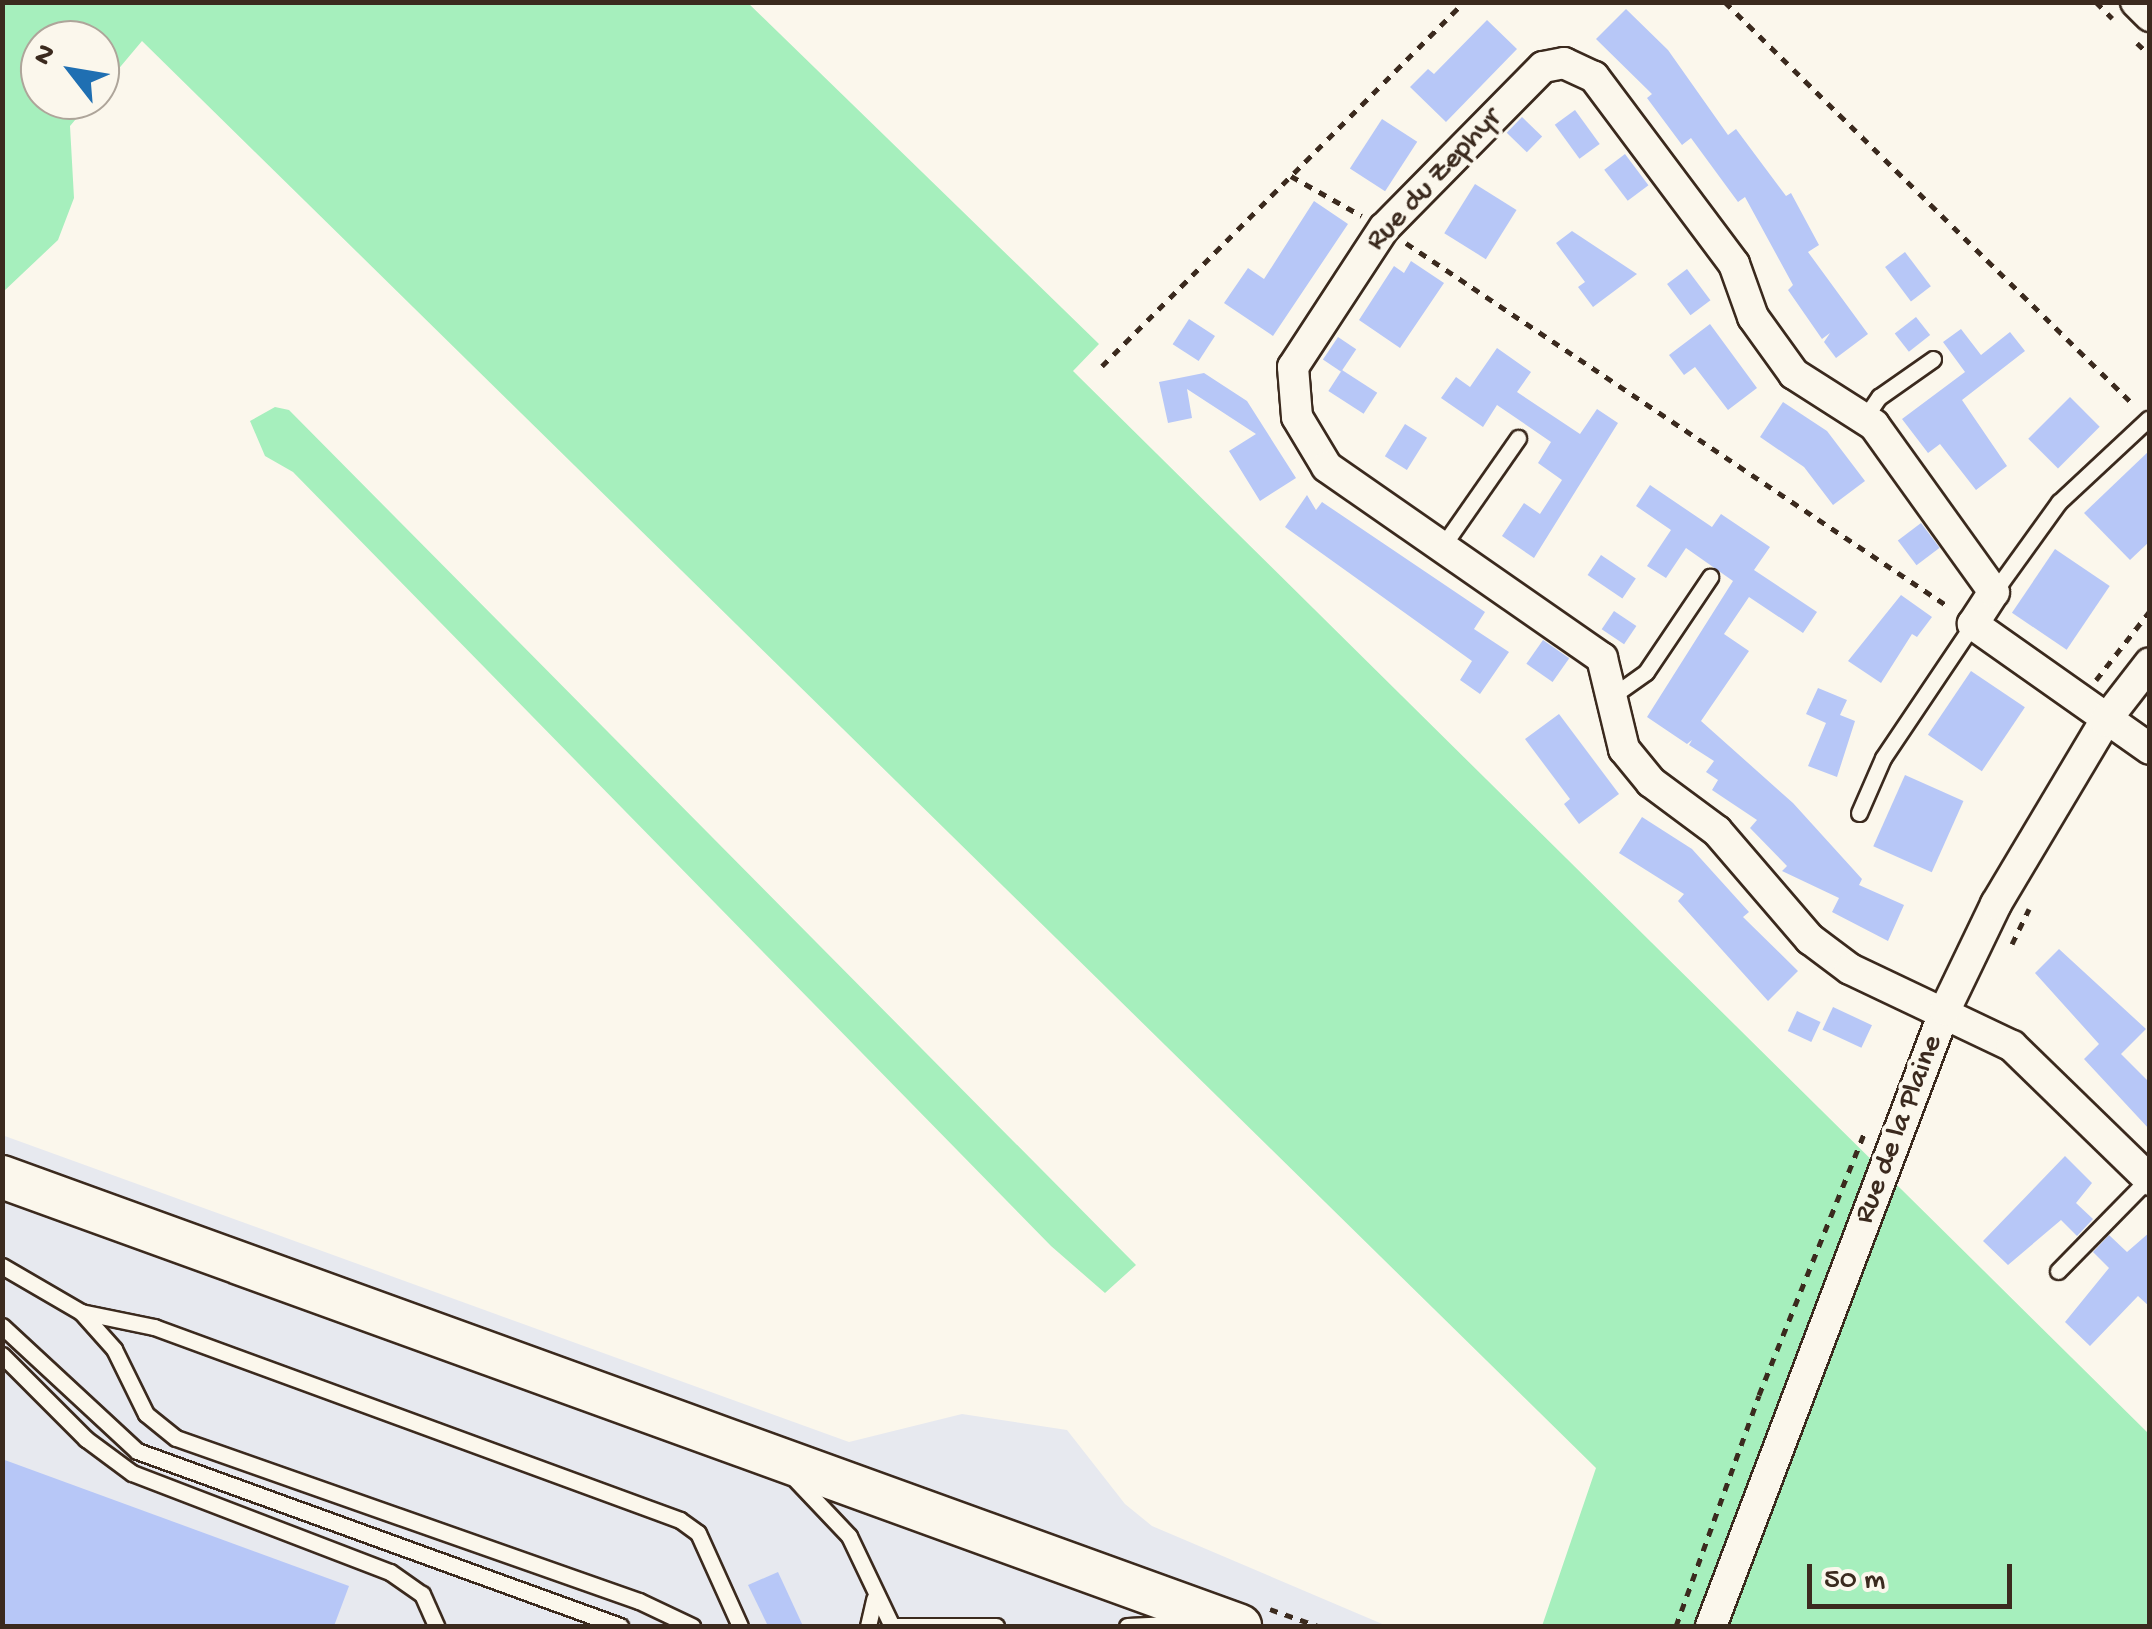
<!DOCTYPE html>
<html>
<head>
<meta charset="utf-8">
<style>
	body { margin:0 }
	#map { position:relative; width:2152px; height:1629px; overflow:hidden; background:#fbf7ec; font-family:"Gochi Hand",sans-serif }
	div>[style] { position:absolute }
	.built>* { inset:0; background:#e7e9ef }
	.green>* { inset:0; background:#a6efbd }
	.building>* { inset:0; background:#b7c7f7; transform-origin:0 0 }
	.path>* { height:5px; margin-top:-2.5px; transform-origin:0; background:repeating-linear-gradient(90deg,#3b2a1e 0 8px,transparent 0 16px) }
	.roads { filter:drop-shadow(2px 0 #3b2a1e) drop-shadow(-2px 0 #3b2a1e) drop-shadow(0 2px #3b2a1e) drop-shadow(0 -2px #3b2a1e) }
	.lane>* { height:15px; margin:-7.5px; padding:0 7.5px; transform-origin:7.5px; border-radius:7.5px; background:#fbf7ec }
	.street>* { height:30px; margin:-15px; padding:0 15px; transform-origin:15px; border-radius:15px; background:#fbf7ec }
	.secondary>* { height:42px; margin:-21px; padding:0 21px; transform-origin:21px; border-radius:21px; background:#fbf7ec }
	span { translate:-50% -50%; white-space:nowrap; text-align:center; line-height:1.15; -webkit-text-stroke:8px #fbf7ec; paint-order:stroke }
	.street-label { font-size:30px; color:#3b2a1e }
	.frame { position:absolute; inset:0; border:5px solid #3b2a1e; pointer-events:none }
	.north { position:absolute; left:20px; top:20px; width:100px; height:100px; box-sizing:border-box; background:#fbf7ec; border:2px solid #aea59a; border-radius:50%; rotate:301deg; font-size:28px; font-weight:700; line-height:40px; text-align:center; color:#3b2a1e }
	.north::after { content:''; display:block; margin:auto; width:35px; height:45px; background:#1f6fb2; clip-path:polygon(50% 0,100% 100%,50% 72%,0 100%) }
	.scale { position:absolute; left:1807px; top:1564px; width:205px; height:45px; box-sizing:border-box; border:5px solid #3b2a1e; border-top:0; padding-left:12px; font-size:30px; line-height:35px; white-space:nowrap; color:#3b2a1e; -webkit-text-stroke:8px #fbf7ec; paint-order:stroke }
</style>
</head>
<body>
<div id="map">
	<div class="built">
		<div style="clip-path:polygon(2px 1135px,849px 1442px,962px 1414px,1067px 1430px,1125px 1504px,1152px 1526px,1387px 1626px,3px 1626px)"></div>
	</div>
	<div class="green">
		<div style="clip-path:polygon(3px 3px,748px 3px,1099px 344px,1073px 371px,2149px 1434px,2149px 1626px,1542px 1626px,1596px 1468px,142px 41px,100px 91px,100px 40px,40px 40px,40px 100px,92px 100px,70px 126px,74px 198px,58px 240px,3px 292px)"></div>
		<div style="clip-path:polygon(275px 407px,289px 410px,1136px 1265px,1105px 1293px,1051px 1246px,293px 472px,265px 456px,250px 421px)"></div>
	</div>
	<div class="building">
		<div style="clip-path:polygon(1626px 9px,1668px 50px,1728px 135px,1736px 129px,1786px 196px,1791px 193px,1819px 245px,1808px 252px,1868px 334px,1836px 358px,1824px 342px,1830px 333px,1822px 339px,1788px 290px,1793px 285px,1745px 197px,1738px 202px,1691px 138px,1682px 145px,1647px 98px,1652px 94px,1596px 39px)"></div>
		<div style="clip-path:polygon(1487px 20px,1517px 49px,1446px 122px,1410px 87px,1428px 69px,1434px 74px)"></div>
		<div style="left:1575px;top:110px;width:42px;height:25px;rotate:54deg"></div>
		<div style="left:1522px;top:117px;width:28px;height:22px;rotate:44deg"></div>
		<div style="left:1382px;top:119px;width:42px;height:59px;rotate:33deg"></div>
		<div style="left:1625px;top:154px;width:39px;height:26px;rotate:53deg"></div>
		<div style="left:1475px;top:184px;width:49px;height:58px;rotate:32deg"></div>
		<div style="clip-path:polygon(1314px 201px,1348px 224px,1273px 336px,1224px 303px,1248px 268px,1264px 279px)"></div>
		<div style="clip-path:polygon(1572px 231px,1637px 274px,1593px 307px,1578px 287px,1585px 282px,1556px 243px)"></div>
		<div style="left:1905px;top:252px;width:43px;height:25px;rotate:53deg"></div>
		<div style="clip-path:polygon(1411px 261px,1444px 283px,1400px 348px,1359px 320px,1394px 266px,1404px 273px)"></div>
		<div style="left:1687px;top:269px;width:39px;height:25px;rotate:53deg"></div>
		<div style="left:1916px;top:317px;width:23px;height:27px;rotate:52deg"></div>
		<div style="left:1189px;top:319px;width:31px;height:30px;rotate:33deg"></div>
		<div style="clip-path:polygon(1710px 324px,1757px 388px,1728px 410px,1695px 367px,1684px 375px,1669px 355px)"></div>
		<div style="clip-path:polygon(1961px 329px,1981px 355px,2010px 332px,2025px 351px,1962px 400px,2007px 466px,1976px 490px,1940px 444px,1928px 453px,1902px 419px,1965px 372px,1943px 342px)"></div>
		<div style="left:1338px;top:337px;width:22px;height:27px;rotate:34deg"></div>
		<div style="clip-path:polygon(1497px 348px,1531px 372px,1517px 392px,1580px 434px,1597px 409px,1618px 423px,1534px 558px,1502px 536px,1524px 503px,1540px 514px,1562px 480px,1538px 463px,1551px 442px,1497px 405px,1483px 427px,1441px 398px,1456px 377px,1470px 387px)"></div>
		<div style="left:1342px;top:370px;width:42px;height:25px;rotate:33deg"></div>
		<div style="clip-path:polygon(1204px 373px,1247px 401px,1296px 478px,1260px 501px,1229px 451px,1256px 434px,1187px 389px,1192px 418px,1168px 423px,1159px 382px)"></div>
		<div style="left:2070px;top:397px;width:42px;height:59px;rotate:45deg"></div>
		<div style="clip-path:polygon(1783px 402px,1827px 431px,1865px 481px,1833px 505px,1804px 467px,1760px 437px)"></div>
		<div style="left:1405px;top:424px;width:26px;height:38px;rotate:32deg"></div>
		<div style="clip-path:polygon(2150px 450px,2150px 541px,2130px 560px,2084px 513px)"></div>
		<div style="clip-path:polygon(1650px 485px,1712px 527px,1721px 514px,1770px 547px,1754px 570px,1817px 612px,1803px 633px,1749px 597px,1724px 634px,1749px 651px,1701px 721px,1793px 803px,1862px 879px,1859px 885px,1904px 905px,1888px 941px,1832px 912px,1839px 898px,1782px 871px,1787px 866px,1750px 828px,1757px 820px,1712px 790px,1718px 780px,1706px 772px,1714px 761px,1689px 745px,1692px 740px,1687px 744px,1647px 717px,1733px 581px,1686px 548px,1666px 578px,1647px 566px,1671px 530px,1636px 506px)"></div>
		<div style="clip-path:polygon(1307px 495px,1316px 510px,1322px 502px,1485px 612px,1474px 629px,1509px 652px,1480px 694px,1460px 680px,1472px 661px,1285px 527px)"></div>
		<div style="left:1921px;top:523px;width:31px;height:29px;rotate:53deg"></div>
		<div style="left:2055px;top:549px;width:66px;height:77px;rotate:34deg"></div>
		<div style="left:1601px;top:555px;width:42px;height:24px;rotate:34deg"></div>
		<div style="clip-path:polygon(1901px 595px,1932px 617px,1917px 637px,1912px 634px,1881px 683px,1848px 661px)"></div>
		<div style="left:1614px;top:611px;width:27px;height:22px;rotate:34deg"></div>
		<div style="left:1543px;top:640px;width:32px;height:29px;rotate:35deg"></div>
		<div style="left:1971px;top:671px;width:65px;height:77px;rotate:34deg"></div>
		<div style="clip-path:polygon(1818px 688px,1847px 700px,1840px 715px,1855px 721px,1837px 777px,1808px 766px,1826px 723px,1806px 714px)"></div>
		<div style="clip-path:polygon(1559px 714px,1619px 794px,1579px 824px,1564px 804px,1570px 799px,1525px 739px)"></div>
		<div style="left:1905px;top:775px;width:64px;height:78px;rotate:24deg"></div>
		<div style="clip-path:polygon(1642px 817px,1692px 849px,1749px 912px,1743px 917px,1798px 971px,1768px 1001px,1678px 901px,1684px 894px,1619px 853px)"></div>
		<div style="clip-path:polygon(2059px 949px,2146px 1029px,2121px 1054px,2150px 1083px,2150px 1130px,2084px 1059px,2099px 1044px,2035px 973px)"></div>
		<div style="left:1833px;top:1007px;width:43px;height:25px;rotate:25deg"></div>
		<div style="left:1797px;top:1011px;width:26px;height:22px;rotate:25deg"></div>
		<div style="clip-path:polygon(2065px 1156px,2092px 1183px,2076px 1203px,2093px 1219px,2077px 1236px,2061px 1220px,2008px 1265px,1983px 1241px)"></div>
		<div style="clip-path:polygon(2150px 1232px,2150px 1307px,2138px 1296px,2090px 1346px,2065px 1322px,2109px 1268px,2093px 1252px,2109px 1235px,2127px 1252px)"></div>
		<div style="clip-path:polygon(2px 1459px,349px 1586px,334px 1626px,2px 1626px)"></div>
		<div style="clip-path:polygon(778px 1572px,803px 1626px,768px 1626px,748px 1585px)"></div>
	</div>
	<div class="path">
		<div style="left:1725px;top:2px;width:573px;rotate:44.58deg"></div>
		<div style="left:2096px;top:2px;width:23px;rotate:45deg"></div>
		<div style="left:2137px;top:43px;width:18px;rotate:43deg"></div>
		<div style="left:1291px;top:176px;width:81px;rotate:29.4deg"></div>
		<div style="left:1406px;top:243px;width:654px;rotate:33.84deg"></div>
		<div style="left:1102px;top:366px;width:513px;rotate:-45.16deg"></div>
		<div style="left:2096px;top:680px;width:88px;rotate:-52deg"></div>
		<div style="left:2012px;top:944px;width:39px;rotate:-64deg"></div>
		<div style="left:1270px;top:1609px;width:51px;rotate:19.5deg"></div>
		<div style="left:1676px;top:1626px;width:245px;rotate:-70.2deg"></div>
		<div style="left:1759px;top:1395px;width:287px;rotate:-68.1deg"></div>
	</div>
	<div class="roads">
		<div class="lane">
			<div style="left:1864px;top:419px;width:27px;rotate:-56deg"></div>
			<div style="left:1879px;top:397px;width:66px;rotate:-35.1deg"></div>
			<div style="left:1442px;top:547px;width:133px;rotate:-55.1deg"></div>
			<div style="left:1994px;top:592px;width:111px;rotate:-54.2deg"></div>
			<div style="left:2059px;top:502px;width:122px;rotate:-43deg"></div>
			<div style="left:1611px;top:697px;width:43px;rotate:-35.5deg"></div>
			<div style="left:1646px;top:672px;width:115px;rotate:-56deg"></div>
			<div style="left:1859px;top:813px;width:60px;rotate:-66.4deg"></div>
			<div style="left:1883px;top:758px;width:161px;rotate:-56.1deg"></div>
			<div style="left:2px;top:1266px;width:91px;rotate:30.2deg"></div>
			<div style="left:81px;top:1312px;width:50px;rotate:48.3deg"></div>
			<div style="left:114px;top:1349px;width:72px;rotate:63.8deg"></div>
			<div style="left:146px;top:1414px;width:38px;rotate:39deg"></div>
			<div style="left:176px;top:1438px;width:491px;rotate:19.4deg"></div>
			<div style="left:639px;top:1601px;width:59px;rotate:25.3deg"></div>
			<div style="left:2058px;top:1271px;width:130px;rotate:-45.6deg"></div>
			<div style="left:81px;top:1312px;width:75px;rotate:11.6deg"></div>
			<div style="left:154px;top:1327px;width:560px;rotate:20.15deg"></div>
			<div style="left:680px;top:1520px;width:22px;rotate:36deg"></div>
			<div style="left:698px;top:1533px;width:102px;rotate:65.7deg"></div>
			<div style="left:2px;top:1326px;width:184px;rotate:42.8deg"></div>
			<div style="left:137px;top:1451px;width:514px;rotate:19.92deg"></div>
			<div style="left:2px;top:1355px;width:119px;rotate:45deg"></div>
			<div style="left:86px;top:1439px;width:57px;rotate:36.5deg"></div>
			<div style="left:132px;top:1473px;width:276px;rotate:21deg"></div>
			<div style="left:390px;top:1572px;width:39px;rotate:35deg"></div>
			<div style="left:422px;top:1594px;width:35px;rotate:66deg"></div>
			<div style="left:796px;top:1480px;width:77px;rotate:46.6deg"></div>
			<div style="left:849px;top:1536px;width:100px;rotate:64.5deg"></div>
			<div style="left:868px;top:1626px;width:28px;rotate:-77deg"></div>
			<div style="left:897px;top:1626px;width:99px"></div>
			<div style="left:1127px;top:1626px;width:65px;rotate:-2.6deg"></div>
		</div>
		<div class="street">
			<div style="left:2136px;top:2px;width:20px;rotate:45deg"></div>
			<div style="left:2150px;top:749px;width:217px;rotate:-144.8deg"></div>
			<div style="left:1973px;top:624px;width:38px;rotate:-57deg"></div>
			<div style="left:1994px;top:592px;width:206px;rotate:-125.7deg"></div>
			<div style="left:1874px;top:425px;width:95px;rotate:-147.5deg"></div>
			<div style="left:1794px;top:374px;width:70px;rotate:-125.7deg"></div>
			<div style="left:1753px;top:317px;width:56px;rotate:-109.7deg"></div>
			<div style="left:1734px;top:264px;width:234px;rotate:-126.8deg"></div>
			<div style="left:1594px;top:77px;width:33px;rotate:-155deg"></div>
			<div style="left:1564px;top:63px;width:21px;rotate:169deg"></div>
			<div style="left:1543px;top:67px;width:226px;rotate:134.6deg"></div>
			<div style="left:1384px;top:228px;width:166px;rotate:123.2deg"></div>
			<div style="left:1293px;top:367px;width:50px;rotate:85.4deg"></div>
			<div style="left:1297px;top:417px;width:58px;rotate:59deg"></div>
			<div style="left:1327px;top:467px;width:335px;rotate:34.8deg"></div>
			<div style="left:1602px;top:658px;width:94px;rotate:76.4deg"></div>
			<div style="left:1624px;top:749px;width:43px;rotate:50.7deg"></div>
			<div style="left:1651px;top:782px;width:82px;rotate:36.6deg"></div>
			<div style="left:1717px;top:831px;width:143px;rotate:49.3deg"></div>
			<div style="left:1810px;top:939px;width:50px;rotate:36.9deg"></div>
			<div style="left:1850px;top:969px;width:179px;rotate:25.4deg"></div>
			<div style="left:2012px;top:1046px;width:192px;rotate:44.2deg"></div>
			<div style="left:1711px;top:1626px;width:659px;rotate:-69.2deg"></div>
			<div style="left:1945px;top:1010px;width:118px;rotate:-64.3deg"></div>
			<div style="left:1996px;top:904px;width:213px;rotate:-59.2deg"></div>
			<div style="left:2105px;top:721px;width:73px;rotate:-52.2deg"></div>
		</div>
		<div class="secondary">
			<div style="left:2px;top:1177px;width:1317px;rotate:19.93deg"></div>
		</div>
	</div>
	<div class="street-label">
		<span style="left:1435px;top:181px;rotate:-47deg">Rue du Zephyr</span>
		<span style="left:1900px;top:1130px;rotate:-69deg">Rue de la Plaine</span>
	</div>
	<div class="frame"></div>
	<div class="north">N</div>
	<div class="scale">50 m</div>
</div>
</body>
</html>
